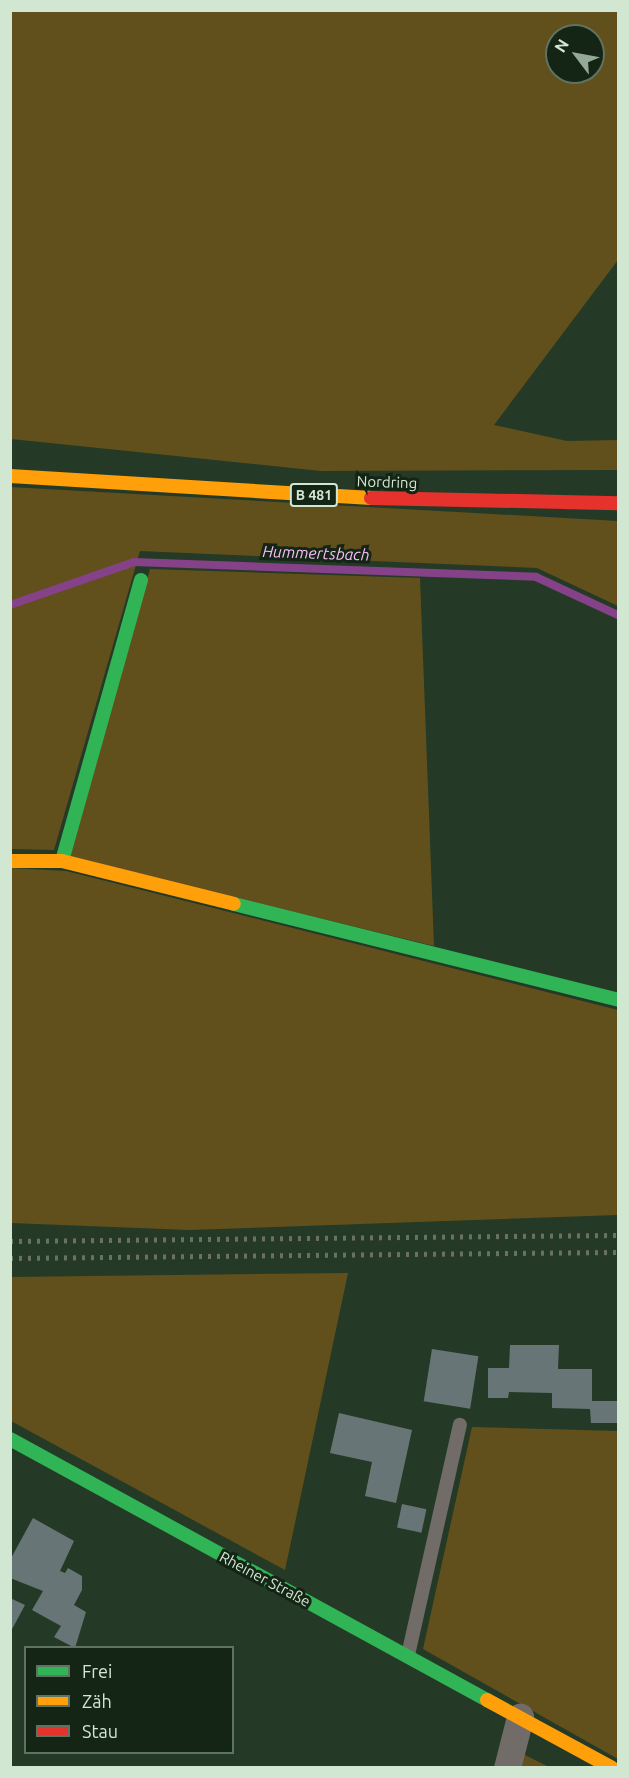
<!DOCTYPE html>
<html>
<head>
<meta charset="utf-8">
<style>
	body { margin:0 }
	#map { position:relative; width:629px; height:1778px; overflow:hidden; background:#243a26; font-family:Ubuntu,sans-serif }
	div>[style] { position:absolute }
	.green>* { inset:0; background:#61501c }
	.stream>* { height:8px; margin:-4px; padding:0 4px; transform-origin:4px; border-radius:4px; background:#854289 }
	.building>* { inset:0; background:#687576; transform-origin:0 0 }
	.lane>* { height:14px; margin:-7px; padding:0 7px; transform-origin:7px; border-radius:7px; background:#716c68 }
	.street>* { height:27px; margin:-13.5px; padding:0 13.5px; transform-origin:13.5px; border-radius:13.5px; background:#716c68 }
	.fast>* { height:14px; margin:-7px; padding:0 7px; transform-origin:7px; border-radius:7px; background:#30b455 }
	.slow>* { height:14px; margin:-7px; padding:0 7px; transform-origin:7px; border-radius:7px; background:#ff9f0a }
	.jam>* { height:14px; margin:-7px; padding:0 7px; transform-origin:7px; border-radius:7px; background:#e5322d }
	.rail>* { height:4.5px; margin-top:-2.25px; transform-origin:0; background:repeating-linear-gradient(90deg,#6b7067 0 3px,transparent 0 9px) }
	span { translate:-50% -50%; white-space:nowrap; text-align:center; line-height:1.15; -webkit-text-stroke:6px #142415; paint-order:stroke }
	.shield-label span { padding:2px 4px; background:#142415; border:2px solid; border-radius:4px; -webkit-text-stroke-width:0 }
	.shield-label { font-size:14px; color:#d2e7d2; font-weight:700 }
	.street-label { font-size:15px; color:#d2e7d2 }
	.water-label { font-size:16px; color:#f9bdfb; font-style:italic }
	.frame { position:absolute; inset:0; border:12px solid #d2e7d2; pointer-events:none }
	.legend { position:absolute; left:24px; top:1646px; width:210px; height:108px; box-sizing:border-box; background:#142415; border:2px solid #607261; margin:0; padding:8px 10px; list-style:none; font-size:18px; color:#d2e7d2 }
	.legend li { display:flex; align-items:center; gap:12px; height:30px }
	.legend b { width:30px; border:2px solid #607261 }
	.north { position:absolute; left:545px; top:24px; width:60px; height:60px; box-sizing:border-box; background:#142415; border:2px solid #607261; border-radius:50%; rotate:302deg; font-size:16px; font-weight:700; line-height:24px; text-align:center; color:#d2e7d2 }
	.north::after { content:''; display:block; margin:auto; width:21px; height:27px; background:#95aa96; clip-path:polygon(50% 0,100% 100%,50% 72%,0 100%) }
</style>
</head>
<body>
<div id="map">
	<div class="green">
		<div style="clip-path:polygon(evenodd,11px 10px,618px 11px,618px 260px,494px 425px,567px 441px,618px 440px,618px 470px,321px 471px,11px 439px,11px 10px,557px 36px,593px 36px,593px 72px,557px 72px,557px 36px)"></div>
		<div style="clip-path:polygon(10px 487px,618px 521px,618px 606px,537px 568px,140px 551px,54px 850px,11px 849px)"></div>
		<div style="clip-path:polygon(150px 569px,420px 578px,434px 946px,70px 857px)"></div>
		<div style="clip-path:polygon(10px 868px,66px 871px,618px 1010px,618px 1215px,189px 1230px,11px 1223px)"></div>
		<div style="clip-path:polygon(348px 1273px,285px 1570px,11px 1421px,10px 1277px)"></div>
		<div style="clip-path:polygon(472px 1427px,618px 1431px,618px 1759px,423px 1649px)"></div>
		<div style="clip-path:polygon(519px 1752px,549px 1767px,515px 1768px)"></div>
	</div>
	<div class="stream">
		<div style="left:10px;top:605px;width:131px;rotate:-19.1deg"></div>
		<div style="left:134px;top:562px;width:402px;rotate:2.1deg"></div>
		<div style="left:536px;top:577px;width:90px;rotate:24.9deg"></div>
	</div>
	<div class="building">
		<div style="clip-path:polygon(510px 1345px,559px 1345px,558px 1369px,592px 1369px,592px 1401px,618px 1401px,618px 1423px,591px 1423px,590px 1409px,552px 1408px,552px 1393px,509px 1392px,508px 1398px,488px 1398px,488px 1368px,509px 1368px)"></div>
		<div style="left:432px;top:1349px;width:47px;height:53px;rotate:9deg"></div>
		<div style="clip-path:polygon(339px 1413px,412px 1430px,396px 1503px,365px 1496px,372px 1462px,330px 1453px)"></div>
		<div style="left:402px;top:1504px;width:25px;height:24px;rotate:12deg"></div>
		<div style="clip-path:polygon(33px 1518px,74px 1541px,60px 1571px,65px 1573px,68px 1568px,82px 1576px,82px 1590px,74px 1605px,86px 1612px,75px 1648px,54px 1637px,61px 1626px,32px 1610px,43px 1591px,10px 1578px,10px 1560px)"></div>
		<div style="clip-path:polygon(10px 1598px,25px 1605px,10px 1633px)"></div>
	</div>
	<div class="lane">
		<div style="left:408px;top:1655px;width:236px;rotate:-77.3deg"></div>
	</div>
	<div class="street">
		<div style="left:507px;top:1768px;width:53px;rotate:-75.7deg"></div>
	</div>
	<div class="fast">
		<div style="left:62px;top:861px;width:292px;rotate:-74.3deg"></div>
		<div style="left:234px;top:904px;width:396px;rotate:14deg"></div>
		<div style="left:10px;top:1439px;width:544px;rotate:28.69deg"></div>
	</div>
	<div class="slow">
		<div style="left:10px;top:476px;width:362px;rotate:3.5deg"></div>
		<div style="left:10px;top:861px;width:52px"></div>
		<div style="left:62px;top:861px;width:177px;rotate:14deg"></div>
		<div style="left:487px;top:1700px;width:142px;rotate:28.5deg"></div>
	</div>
	<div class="jam">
		<div style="left:371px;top:498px;width:247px;rotate:1.2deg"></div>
	</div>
	<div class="rail">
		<div style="left:10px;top:1241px;width:608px;rotate:-0.57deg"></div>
		<div style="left:10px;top:1258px;width:608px;rotate:-0.57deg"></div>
	</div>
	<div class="shield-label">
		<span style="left:314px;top:495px">B 481</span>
	</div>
	<div class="street-label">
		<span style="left:387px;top:482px;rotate:2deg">Nordring</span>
		<span style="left:265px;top:1579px;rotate:28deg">Rheiner Straße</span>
	</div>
	<div class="water-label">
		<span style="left:316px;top:553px;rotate:2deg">Hummertsbach</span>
	</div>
	<div class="frame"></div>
	<ul class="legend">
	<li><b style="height:8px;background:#30b455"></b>Frei</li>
	<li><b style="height:8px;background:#ff9f0a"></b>Zäh</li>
	<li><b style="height:8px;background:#e5322d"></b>Stau</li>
	</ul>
	<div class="north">N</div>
</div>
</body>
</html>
